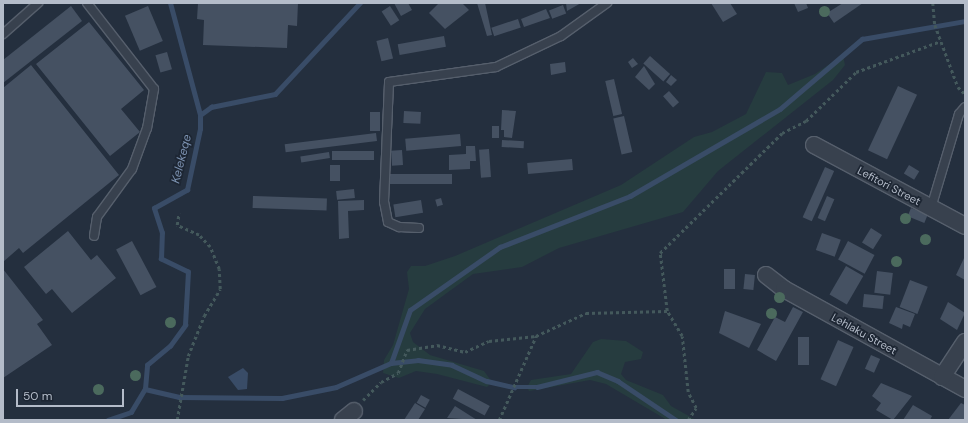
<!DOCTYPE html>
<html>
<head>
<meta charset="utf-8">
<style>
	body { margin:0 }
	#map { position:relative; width:968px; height:423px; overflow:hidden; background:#242f3e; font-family:"DM Sans",sans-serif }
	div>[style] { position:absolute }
	.green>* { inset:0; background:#263c3f }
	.water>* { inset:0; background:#394c67 }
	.stream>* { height:4.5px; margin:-2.25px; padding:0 2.25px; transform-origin:2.25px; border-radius:2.25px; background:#394c67 }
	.building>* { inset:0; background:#455162; transform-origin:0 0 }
	.path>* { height:2.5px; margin-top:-1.25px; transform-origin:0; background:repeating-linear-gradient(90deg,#44595c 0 3px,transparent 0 6px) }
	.roads { filter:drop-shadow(1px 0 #565f6c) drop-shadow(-1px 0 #565f6c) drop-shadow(0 1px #565f6c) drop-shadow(0 -1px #565f6c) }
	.service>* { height:8px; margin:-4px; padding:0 4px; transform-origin:4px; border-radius:4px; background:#38414e }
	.minor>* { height:16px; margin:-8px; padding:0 8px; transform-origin:8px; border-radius:8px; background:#38414e }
	.trees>* { width:11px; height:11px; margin:-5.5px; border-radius:50%; background:#4b6a5d }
	span { translate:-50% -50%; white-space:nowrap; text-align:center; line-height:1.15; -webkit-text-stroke:3.5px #1d2633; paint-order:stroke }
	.street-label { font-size:11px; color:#b4bcc9 }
	.water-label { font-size:12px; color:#7c92b1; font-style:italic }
	.frame { position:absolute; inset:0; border:4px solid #b4bcc9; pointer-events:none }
	.scale { position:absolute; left:16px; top:389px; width:108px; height:18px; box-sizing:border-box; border:2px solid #b4bcc9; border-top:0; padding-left:5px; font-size:12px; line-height:14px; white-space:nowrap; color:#b4bcc9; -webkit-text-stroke:3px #1d2633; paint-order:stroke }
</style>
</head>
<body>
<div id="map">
	<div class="green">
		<div style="clip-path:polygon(843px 55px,845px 65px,833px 80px,718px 171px,683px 212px,559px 248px,522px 267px,473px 274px,425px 309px,410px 333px,413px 342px,430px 355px,484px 371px,492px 382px,487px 387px,437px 374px,416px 371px,399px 378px,383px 373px,384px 360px,393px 345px,409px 289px,407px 272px,411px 266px,425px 266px,455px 256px,621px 185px,694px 137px,712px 132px,746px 114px,766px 72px,782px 73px,788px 85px,815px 74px)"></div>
		<div style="clip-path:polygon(601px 339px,626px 341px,643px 352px,641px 359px,625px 362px,621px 374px,626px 380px,663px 395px,671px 406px,696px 420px,667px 420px,606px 384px,590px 380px,529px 391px,527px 387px,531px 380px,571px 374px,593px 342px)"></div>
	</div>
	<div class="water">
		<div style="clip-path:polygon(243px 368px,248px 373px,247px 389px,238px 390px,228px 377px)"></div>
	</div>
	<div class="stream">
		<div style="left:200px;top:115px;width:14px;rotate:-36deg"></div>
		<div style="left:211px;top:107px;width:65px;rotate:-11.5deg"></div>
		<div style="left:275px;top:94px;width:125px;rotate:-47deg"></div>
		<div style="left:391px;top:363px;width:56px;rotate:-70.3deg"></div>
		<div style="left:410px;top:310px;width:110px;rotate:-35deg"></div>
		<div style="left:500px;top:247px;width:140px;rotate:-21.4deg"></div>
		<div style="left:630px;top:196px;width:173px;rotate:-30.1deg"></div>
		<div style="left:780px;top:109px;width:108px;rotate:-40.5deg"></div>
		<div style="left:862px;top:39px;width:105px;rotate:-9.9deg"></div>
		<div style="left:145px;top:389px;width:35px;rotate:13deg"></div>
		<div style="left:179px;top:397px;width:103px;rotate:0.6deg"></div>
		<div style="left:282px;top:398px;width:55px;rotate:-11.5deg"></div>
		<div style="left:336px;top:387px;width:60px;rotate:-23.6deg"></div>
		<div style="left:391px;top:363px;width:27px;rotate:-6deg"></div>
		<div style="left:418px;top:360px;width:34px;rotate:8deg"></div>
		<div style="left:452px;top:365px;width:38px;rotate:25deg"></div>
		<div style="left:487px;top:381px;width:28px;rotate:13deg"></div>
		<div style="left:514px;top:387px;width:23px"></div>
		<div style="left:537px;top:387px;width:62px;rotate:-14deg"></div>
		<div style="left:597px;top:372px;width:23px;rotate:23deg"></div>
		<div style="left:618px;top:381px;width:70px;rotate:33.9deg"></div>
		<div style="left:108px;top:420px;width:24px;rotate:-19deg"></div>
		<div style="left:131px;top:412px;width:27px;rotate:-59deg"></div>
		<div style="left:145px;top:389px;width:24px;rotate:-85deg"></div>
		<div style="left:147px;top:365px;width:30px;rotate:-40deg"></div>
		<div style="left:170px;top:346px;width:26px;rotate:-54deg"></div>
		<div style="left:185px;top:325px;width:53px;rotate:-86.8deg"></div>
		<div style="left:188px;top:272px;width:30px;rotate:-154deg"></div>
		<div style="left:161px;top:259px;width:26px;rotate:-88deg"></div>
		<div style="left:162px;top:233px;width:26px;rotate:-108deg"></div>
		<div style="left:154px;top:208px;width:38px;rotate:-29deg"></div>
		<div style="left:187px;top:190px;width:62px;rotate:-78deg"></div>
		<div style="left:200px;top:129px;width:14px;rotate:-90deg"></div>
		<div style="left:200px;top:115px;width:116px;rotate:-105deg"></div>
	</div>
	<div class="building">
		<div style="clip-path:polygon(198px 3px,298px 3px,297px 26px,288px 25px,287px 48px,203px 45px,204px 20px,197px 19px)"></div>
		<div style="clip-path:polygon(394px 3px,408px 3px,412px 10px,401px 16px)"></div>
		<div style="clip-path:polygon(439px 3px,462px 3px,469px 10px,445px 29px,429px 13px)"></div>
		<div style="clip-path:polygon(477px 3px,485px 3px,492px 35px,487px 36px)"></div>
		<div style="clip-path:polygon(566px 3px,581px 3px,567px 11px)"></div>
		<div style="clip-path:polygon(711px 3px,730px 3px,737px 14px,723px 22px)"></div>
		<div style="clip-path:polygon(794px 3px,806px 3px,808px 8px,798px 12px)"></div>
		<div style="clip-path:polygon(843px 3px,863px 3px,834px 23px,827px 13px)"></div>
		<div style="left:563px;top:5px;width:9px;height:15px;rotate:69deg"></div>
		<div style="clip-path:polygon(71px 6px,82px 21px,3px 83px,3px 60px)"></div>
		<div style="left:148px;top:6px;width:38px;height:25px;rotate:67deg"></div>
		<div style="left:390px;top:6px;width:17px;height:10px;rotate:57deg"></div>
		<div style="clip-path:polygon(546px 9px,550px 18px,524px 27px,521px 19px)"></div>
		<div style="left:518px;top:19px;width:9px;height:28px;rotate:72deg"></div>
		<div style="clip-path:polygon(89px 22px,144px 90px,121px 109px,140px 132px,110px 156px,36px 64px)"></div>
		<div style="left:444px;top:36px;width:11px;height:47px;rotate:80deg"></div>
		<div style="left:388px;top:38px;width:21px;height:12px;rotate:76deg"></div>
		<div style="left:167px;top:52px;width:18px;height:12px;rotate:74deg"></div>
		<div style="left:650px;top:56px;width:27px;height:10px;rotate:42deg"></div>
		<div style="clip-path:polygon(633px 58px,638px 64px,632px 68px,628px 62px)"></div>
		<div style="clip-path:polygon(565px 62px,566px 72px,551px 75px,550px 64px)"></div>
		<div style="clip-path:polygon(31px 65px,119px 175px,23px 253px,19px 248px,3px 262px,3px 88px)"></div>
		<div style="clip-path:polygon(644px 66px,655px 84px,649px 90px,635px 77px)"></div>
		<div style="clip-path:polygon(671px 75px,677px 80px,671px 86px,666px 82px)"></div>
		<div style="left:614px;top:79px;width:36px;height:9px;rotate:77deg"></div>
		<div style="left:898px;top:86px;width:21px;height:71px;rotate:25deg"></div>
		<div style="left:669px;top:91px;width:15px;height:8px;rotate:48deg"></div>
		<div style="clip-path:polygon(502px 110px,516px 111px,512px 138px,504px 137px,504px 130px,501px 130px)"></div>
		<div style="left:404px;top:111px;width:17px;height:12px;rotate:3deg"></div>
		<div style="left:370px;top:112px;width:10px;height:19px"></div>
		<div style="left:624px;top:116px;width:37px;height:11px;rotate:77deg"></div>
		<div style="left:492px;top:126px;width:7px;height:12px"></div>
		<div style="left:376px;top:133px;width:8px;height:92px;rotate:83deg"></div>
		<div style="left:460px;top:134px;width:12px;height:55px;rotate:85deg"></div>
		<div style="left:502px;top:140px;width:22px;height:7px;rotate:3deg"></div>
		<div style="clip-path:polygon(466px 146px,475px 146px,476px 161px,470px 161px,470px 169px,449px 170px,449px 155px,466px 154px)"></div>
		<div style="left:489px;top:149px;width:28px;height:10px;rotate:86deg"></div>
		<div style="left:402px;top:150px;width:15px;height:11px;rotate:86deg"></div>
		<div style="left:374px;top:151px;width:9px;height:42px;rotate:90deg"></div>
		<div style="left:329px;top:152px;width:6px;height:29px;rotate:81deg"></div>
		<div style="left:572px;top:159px;width:11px;height:45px;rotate:85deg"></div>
		<div style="left:330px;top:165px;width:10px;height:16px"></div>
		<div style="left:909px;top:165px;width:12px;height:10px;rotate:31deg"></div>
		<div style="left:825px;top:167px;width:10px;height:55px;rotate:24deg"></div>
		<div style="left:452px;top:174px;width:10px;height:62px;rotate:90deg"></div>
		<div style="left:354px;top:189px;width:9px;height:18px;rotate:84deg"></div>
		<div style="left:253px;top:196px;width:74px;height:12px;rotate:2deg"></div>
		<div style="left:827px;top:196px;width:8px;height:24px;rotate:23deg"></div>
		<div style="left:441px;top:198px;width:7px;height:6px;rotate:74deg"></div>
		<div style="clip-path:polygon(364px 200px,364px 210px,348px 211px,349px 238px,339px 239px,338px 201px)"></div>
		<div style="left:421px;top:200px;width:13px;height:28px;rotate:81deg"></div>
		<div style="left:911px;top:208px;width:18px;height:9px;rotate:22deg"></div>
		<div style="left:871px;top:228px;width:13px;height:17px;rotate:32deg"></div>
		<div style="clip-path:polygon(68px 231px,91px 260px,97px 255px,116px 278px,72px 313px,52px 289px,46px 294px,24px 267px)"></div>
		<div style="left:822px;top:233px;width:20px;height:18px;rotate:20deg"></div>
		<div style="left:132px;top:241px;width:52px;height:18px;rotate:62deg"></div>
		<div style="left:848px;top:241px;width:30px;height:21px;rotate:28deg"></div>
		<div style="clip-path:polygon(965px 256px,965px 280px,956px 275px)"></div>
		<div style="left:846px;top:266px;width:20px;height:33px;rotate:30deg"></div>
		<div style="clip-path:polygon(3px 269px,43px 320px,37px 324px,52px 345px,3px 378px)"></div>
		<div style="left:724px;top:269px;width:11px;height:20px"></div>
		<div style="left:877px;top:271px;width:16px;height:22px;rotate:7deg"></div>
		<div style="left:745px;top:274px;width:10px;height:15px;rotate:6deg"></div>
		<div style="left:910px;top:280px;width:19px;height:29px;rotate:21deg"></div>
		<div style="left:864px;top:294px;width:20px;height:13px;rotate:6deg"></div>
		<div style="clip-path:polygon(948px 302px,965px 313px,957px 330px,940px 319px)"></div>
		<div style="clip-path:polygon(793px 307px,803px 312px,776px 361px,757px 350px,775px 317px,785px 322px)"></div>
		<div style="clip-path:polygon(896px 307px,915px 314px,910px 327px,903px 324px,902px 329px,889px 323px)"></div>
		<div style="clip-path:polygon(725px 311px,761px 324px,749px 348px,719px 333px)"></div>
		<div style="left:798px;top:337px;width:11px;height:28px"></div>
		<div style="left:838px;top:340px;width:17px;height:43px;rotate:24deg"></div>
		<div style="left:871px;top:355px;width:10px;height:15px;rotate:24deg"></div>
		<div style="clip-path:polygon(881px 383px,912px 396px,893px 420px,876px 410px,881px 403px,872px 396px)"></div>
		<div style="left:458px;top:389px;width:36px;height:11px;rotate:28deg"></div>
		<div style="left:421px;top:395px;width:10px;height:9px;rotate:29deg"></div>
		<div style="clip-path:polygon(415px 403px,425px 409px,418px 420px,404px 420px)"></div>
		<div style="clip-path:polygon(961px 403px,965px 405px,965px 420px,948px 420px)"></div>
		<div style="clip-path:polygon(913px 405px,932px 416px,930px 420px,903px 420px)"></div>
		<div style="clip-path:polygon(455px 406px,477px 420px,447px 418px)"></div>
	</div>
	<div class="path">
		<div style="left:933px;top:3px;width:22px;rotate:85deg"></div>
		<div style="left:935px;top:25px;width:66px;rotate:69.6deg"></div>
		<div style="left:958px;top:87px;width:10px;rotate:45deg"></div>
		<div style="left:363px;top:400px;width:25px;rotate:-45deg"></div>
		<div style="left:381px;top:382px;width:19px;rotate:-28deg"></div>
		<div style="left:398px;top:373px;width:25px;rotate:-69deg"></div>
		<div style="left:407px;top:350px;width:30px;rotate:-9deg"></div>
		<div style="left:437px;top:345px;width:29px;rotate:14deg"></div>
		<div style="left:465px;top:352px;width:26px;rotate:-25deg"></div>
		<div style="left:489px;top:341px;width:47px;rotate:-6.1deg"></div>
		<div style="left:177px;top:420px;width:65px;rotate:-80.2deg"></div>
		<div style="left:188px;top:356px;width:43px;rotate:-68.2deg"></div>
		<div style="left:204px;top:316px;width:31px;rotate:-59deg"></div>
		<div style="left:220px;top:289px;width:20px;rotate:-93deg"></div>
		<div style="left:219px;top:269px;width:24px;rotate:-112deg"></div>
		<div style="left:210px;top:247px;width:16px;rotate:-133deg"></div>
		<div style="left:199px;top:235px;width:24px;rotate:-156deg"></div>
		<div style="left:177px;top:225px;width:12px;rotate:-81deg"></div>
		<div style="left:499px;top:420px;width:92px;rotate:-66.2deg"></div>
		<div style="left:536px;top:336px;width:55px;rotate:-24.7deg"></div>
		<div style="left:586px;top:313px;width:81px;rotate:-1.4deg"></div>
		<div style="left:688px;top:420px;width:14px;rotate:-56deg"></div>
		<div style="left:696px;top:408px;width:18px;rotate:-117deg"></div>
		<div style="left:688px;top:392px;width:56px;rotate:-96.1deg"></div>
		<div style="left:682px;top:336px;width:29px;rotate:-121deg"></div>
		<div style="left:667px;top:311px;width:58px;rotate:-96.9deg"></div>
		<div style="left:660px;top:253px;width:171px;rotate:-44.5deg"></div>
		<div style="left:782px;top:133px;width:27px;rotate:-27deg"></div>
		<div style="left:806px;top:121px;width:70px;rotate:-44.4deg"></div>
		<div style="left:856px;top:72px;width:90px;rotate:-20deg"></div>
	</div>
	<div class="roads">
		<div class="service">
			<div style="left:87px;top:3px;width:109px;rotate:52.1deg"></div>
			<div style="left:154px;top:89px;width:40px;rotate:100deg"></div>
			<div style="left:147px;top:128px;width:44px;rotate:110.1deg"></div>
			<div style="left:132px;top:169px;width:59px;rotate:126.1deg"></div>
			<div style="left:97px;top:217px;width:19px;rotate:99deg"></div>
			<div style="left:3px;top:34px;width:47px;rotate:-41.5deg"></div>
			<div style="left:931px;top:208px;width:98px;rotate:-73.4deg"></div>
			<div style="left:959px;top:114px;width:9px;rotate:-49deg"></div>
			<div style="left:419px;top:228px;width:20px;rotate:-177deg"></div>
			<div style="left:399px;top:227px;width:12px;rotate:-156deg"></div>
			<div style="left:388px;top:222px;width:20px;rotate:-101deg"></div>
			<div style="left:384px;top:202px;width:120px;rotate:-87.6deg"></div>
			<div style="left:389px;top:82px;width:108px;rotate:-8deg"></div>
			<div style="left:496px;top:67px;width:72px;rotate:-25.5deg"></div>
			<div style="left:561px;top:36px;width:57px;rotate:-35.7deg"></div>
		</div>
		<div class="minor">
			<div style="left:814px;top:145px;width:171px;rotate:28.2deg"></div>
			<div style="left:766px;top:275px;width:23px;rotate:38deg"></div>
			<div style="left:784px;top:289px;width:207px;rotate:28.9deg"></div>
			<div style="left:942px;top:377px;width:42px;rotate:-56.7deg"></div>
			<div style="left:343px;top:420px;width:14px;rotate:-39deg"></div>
		</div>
	</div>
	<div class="trees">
		<div style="left:824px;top:11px"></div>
		<div style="left:905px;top:218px"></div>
		<div style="left:925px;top:239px"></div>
		<div style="left:896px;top:261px"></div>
		<div style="left:779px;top:297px"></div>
		<div style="left:771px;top:313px"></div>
		<div style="left:170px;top:322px"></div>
		<div style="left:135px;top:375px"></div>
		<div style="left:98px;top:389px"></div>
	</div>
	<div class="street-label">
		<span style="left:889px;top:186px;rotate:28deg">Lefitori Street</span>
		<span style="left:864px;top:334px;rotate:29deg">Lehlaku Street</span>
	</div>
	<div class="water-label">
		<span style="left:182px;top:159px;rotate:-76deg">Kelekeqe</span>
	</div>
	<div class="frame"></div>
	<div class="scale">50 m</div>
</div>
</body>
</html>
